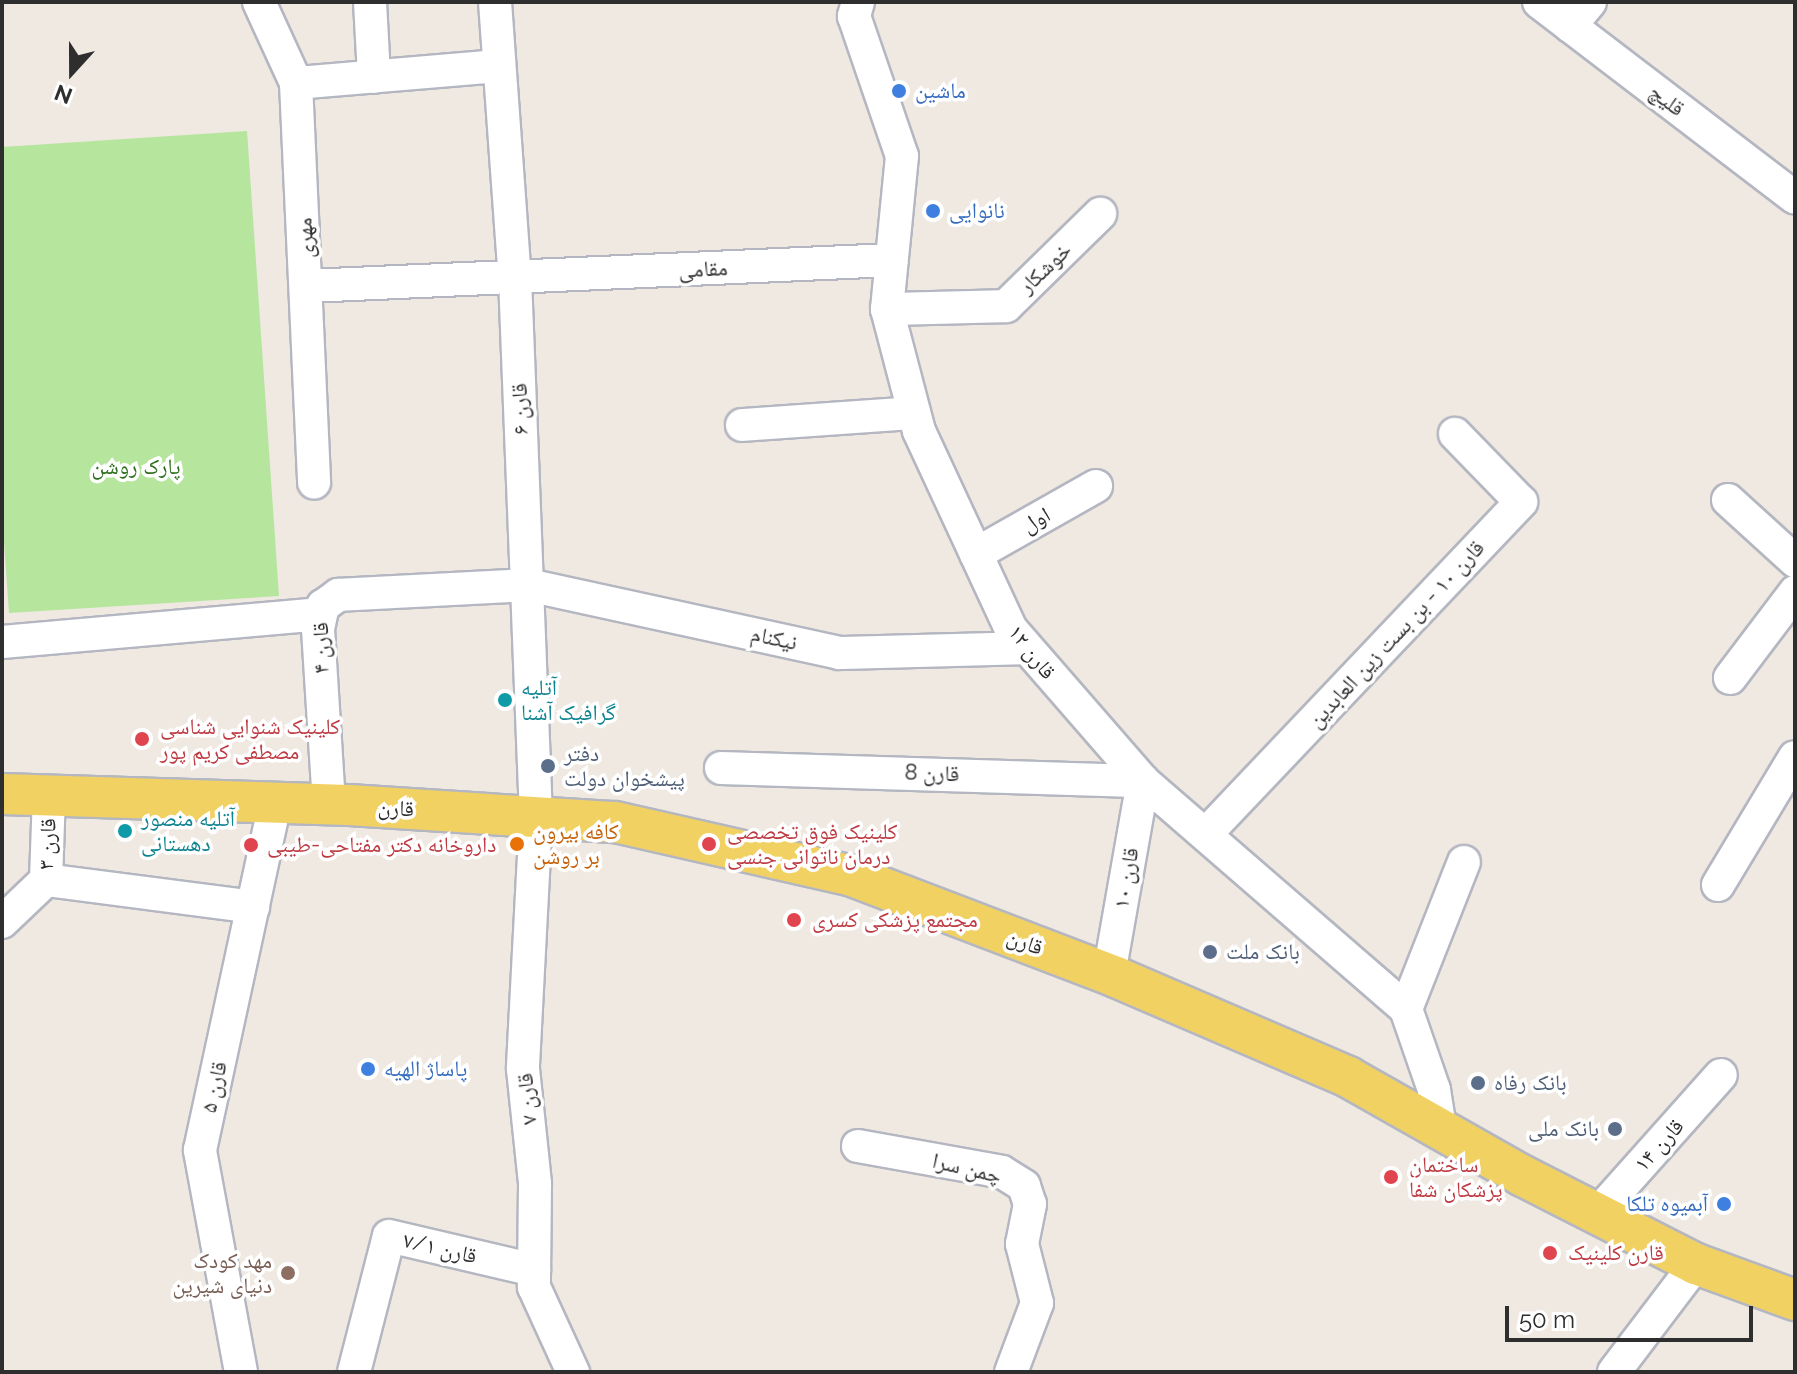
<!DOCTYPE html>
<html>
<head>
<meta charset="utf-8">
<style>
	body { margin:0 }
	#map { position:relative; width:1797px; height:1374px; overflow:hidden; background:#efe9e1; font-family:Raleway,"Noto Naskh Arabic",sans-serif }
	div>[style] { position:absolute }
	.green>* { inset:0; background:#b6e59e }
	.roads { filter:drop-shadow(2px 0 #b4b7c1) drop-shadow(-2px 0 #b4b7c1) drop-shadow(0 2px #b4b7c1) drop-shadow(0 -2px #b4b7c1) }
	.minor>* { height:32px; margin:-16px; padding:0 16px; transform-origin:16px; border-radius:16px; background:#fff }
	.major>* { height:40px; margin:-20px; padding:0 20px; transform-origin:20px; border-radius:20px; background:#f2d163 }
	.dots>* { width:22px; height:22px; translate:-50% -50%; box-sizing:border-box; border:4px solid #fff; border-radius:50% }
	span { translate:-50% -50%; white-space:nowrap; text-align:center; line-height:1.15; -webkit-text-stroke:7px #fff; paint-order:stroke }
	.shop-label { font-size:22px; color:#366cbe }
	.left { translate:0 -50%; text-align:left }
	.right { translate:-100% -50%; text-align:right }
	.street-label { font-size:22px; color:#2e2e2e }
	.park-label { font-size:22px; color:#2c6e1b }
	.culture-label { font-size:22px; color:#0d838f }
	.health-label { font-size:22px; color:#be3a42 }
	.service-label { font-size:22px; color:#4e5e75 }
	.food-label { font-size:22px; color:#c56008 }
	.education-label { font-size:22px; color:#785e54 }
	.frame { position:absolute; inset:0; border:4px solid #2e2e2e; pointer-events:none }
	.north { position:absolute; left:32px; top:32px; width:80px; height:80px; -webkit-text-stroke:6px #fff; paint-order:stroke; rotate:201deg; font-size:22px; font-weight:700; line-height:32px; text-align:center; color:#2e2e2e }
	.north::after { content:''; display:block; margin:auto; width:28px; height:36px; background:#2e2e2e; clip-path:polygon(50% 0,100% 100%,50% 72%,0 100%) }
	.scale { position:absolute; left:1505px; top:1306px; width:248px; height:36px; box-sizing:border-box; border:4px solid #2e2e2e; border-top:0; padding-left:10px; font-size:24px; line-height:28px; white-space:nowrap; color:#2e2e2e; -webkit-text-stroke:6px #fff; paint-order:stroke }
</style>
</head>
<body>
<div id="map">
	<div class="green">
		<div style="clip-path:polygon(247px 131px,279px 596px,9px 613px,2px 513px,2px 147px)"></div>
	</div>
	<div class="roads">
		<div class="minor">
			<div style="left:259px;top:2px;width:89px;rotate:65.4deg"></div>
			<div style="left:296px;top:83px;width:400px;rotate:87.4deg"></div>
			<div style="left:370px;top:2px;width:75px;rotate:86.9deg"></div>
			<div style="left:495px;top:2px;width:277px;rotate:85.9deg"></div>
			<div style="left:515px;top:278px;width:539px;rotate:87.77deg"></div>
			<div style="left:536px;top:817px;width:252px;rotate:93deg"></div>
			<div style="left:523px;top:1069px;width:116px;rotate:84deg"></div>
			<div style="left:535px;top:1184px;width:103px;rotate:90.6deg"></div>
			<div style="left:534px;top:1287px;width:94px;rotate:65.4deg"></div>
			<div style="left:858px;top:2px;width:15px;rotate:106deg"></div>
			<div style="left:854px;top:16px;width:148px;rotate:71.1deg"></div>
			<div style="left:902px;top:156px;width:154px;rotate:95.6deg"></div>
			<div style="left:887px;top:309px;width:126px;rotate:75.3deg"></div>
			<div style="left:919px;top:431px;width:218px;rotate:65.1deg"></div>
			<div style="left:1011px;top:629px;width:201px;rotate:49deg"></div>
			<div style="left:1143px;top:781px;width:348px;rotate:40.9deg"></div>
			<div style="left:1406px;top:1009px;width:86px;rotate:70.9deg"></div>
			<div style="left:1434px;top:1090px;width:39px;rotate:81deg"></div>
			<div style="left:1539px;top:2px;width:322px;rotate:37.4deg"></div>
			<div style="left:1570px;top:26px;width:31px;rotate:-50deg"></div>
			<div style="left:296px;top:83px;width:202px;rotate:-4.8deg"></div>
			<div style="left:308px;top:286px;width:584px;rotate:-2.55deg"></div>
			<div style="left:887px;top:309px;width:119px;rotate:-1.4deg"></div>
			<div style="left:1006px;top:306px;width:132px;rotate:-44.4deg"></div>
			<div style="left:742px;top:425px;width:172px;rotate:-4deg"></div>
			<div style="left:1728px;top:500px;width:91px;rotate:42.3deg"></div>
			<div style="left:976px;top:554px;width:138px;rotate:-29.5deg"></div>
			<div style="left:2px;top:642px;width:319px;rotate:-5deg"></div>
			<div style="left:1730px;top:678px;width:108px;rotate:-52.9deg"></div>
			<div style="left:721px;top:768px;width:422px;rotate:1.8deg"></div>
			<div style="left:329px;top:804px;width:175px;rotate:-93.6deg"></div>
			<div style="left:318px;top:629px;width:24px;rotate:-78deg"></div>
			<div style="left:323px;top:606px;width:19px;rotate:-36deg"></div>
			<div style="left:338px;top:595px;width:190px;rotate:-3deg"></div>
			<div style="left:528px;top:585px;width:318px;rotate:12.3deg"></div>
			<div style="left:839px;top:653px;width:185px;rotate:-1.5deg"></div>
			<div style="left:1206px;top:834px;width:458px;rotate:-46.5deg"></div>
			<div style="left:1521px;top:502px;width:95px;rotate:-134.1deg"></div>
			<div style="left:46px;top:880px;width:209px;rotate:7.4deg"></div>
			<div style="left:1718px;top:885px;width:149px;rotate:-59deg"></div>
			<div style="left:2px;top:922px;width:61px;rotate:-43.7deg"></div>
			<div style="left:46px;top:880px;width:85px;rotate:-88deg"></div>
			<div style="left:1109px;top:974px;width:196px;rotate:-80deg"></div>
			<div style="left:1406px;top:1009px;width:158px;rotate:-68.5deg"></div>
			<div style="left:858px;top:1146px;width:146px;rotate:10.2deg"></div>
			<div style="left:1002px;top:1172px;width:26px;rotate:32deg"></div>
			<div style="left:1024px;top:1186px;width:19px;rotate:72deg"></div>
			<div style="left:1030px;top:1204px;width:41px;rotate:101.3deg"></div>
			<div style="left:1022px;top:1244px;width:61px;rotate:75.7deg"></div>
			<div style="left:1037px;top:1303px;width:74px;rotate:110.6deg"></div>
			<div style="left:1597px;top:1214px;width:186px;rotate:-48.3deg"></div>
			<div style="left:241px;top:1372px;width:226px;rotate:-100.5deg"></div>
			<div style="left:200px;top:1150px;width:355px;rotate:-77.8deg"></div>
			<div style="left:354px;top:1372px;width:140px;rotate:-75.6deg"></div>
			<div style="left:389px;top:1236px;width:149px;rotate:13.2deg"></div>
			<div style="left:1614px;top:1372px;width:136px;rotate:-52.8deg"></div>
		</div>
		<div class="major">
			<div style="left:2px;top:794px;width:347px;rotate:1.8deg"></div>
			<div style="left:349px;top:805px;width:267px;rotate:3.7deg"></div>
			<div style="left:615px;top:822px;width:243px;rotate:12.8deg"></div>
			<div style="left:852px;top:876px;width:283px;rotate:20.9deg"></div>
			<div style="left:1116px;top:977px;width:253px;rotate:23.3deg"></div>
			<div style="left:1348px;top:1077px;width:201px;rotate:29.5deg"></div>
			<div style="left:1523px;top:1176px;width:194px;rotate:27deg"></div>
			<div style="left:1696px;top:1264px;width:105px;rotate:20deg"></div>
		</div>
	</div>
	<div class="dots">
		<div style="left:899px;top:91px;background:#3f7fe0"></div>
		<div style="left:933px;top:211px;background:#3f7fe0"></div>
		<div style="left:505px;top:700px;background:#0f9aa8"></div>
		<div style="left:142px;top:739px;background:#e0444e"></div>
		<div style="left:548px;top:766px;background:#5c6f8a"></div>
		<div style="left:125px;top:831px;background:#0f9aa8"></div>
		<div style="left:517px;top:844px;background:#e8710a"></div>
		<div style="left:709px;top:844px;background:#e0444e"></div>
		<div style="left:251px;top:845px;background:#e0444e"></div>
		<div style="left:794px;top:920px;background:#e0444e"></div>
		<div style="left:1210px;top:952px;background:#5c6f8a"></div>
		<div style="left:368px;top:1069px;background:#3f7fe0"></div>
		<div style="left:1478px;top:1083px;background:#5c6f8a"></div>
		<div style="left:1615px;top:1129px;background:#5c6f8a"></div>
		<div style="left:1391px;top:1177px;background:#e0444e"></div>
		<div style="left:1724px;top:1204px;background:#3f7fe0"></div>
		<div style="left:1550px;top:1253px;background:#e0444e"></div>
		<div style="left:288px;top:1273px;background:#8d6e63"></div>
	</div>
	<div class="shop-label">
		<span class="left" style="left:915px;top:91px">ماشین</span>
		<span class="left" style="left:949px;top:211px">نانوایی</span>
		<span class="left" style="left:384px;top:1069px">پاساژ الهیه</span>
		<span class="right" style="left:1708px;top:1204px">آبمیوه تلکا</span>
	</div>
	<div class="street-label">
		<span style="left:1667px;top:100px;rotate:37deg">قلیچ</span>
		<span style="left:305px;top:238px;rotate:-93deg">مهری</span>
		<span style="left:1045px;top:268px;rotate:-44deg">خوشکار</span>
		<span style="left:703px;top:269px;rotate:-3deg">مقامی</span>
		<span style="left:520px;top:409px;rotate:-92deg">قارن ۶</span>
		<span style="left:1036px;top:520px;rotate:-30deg">اول</span>
		<span style="left:1396px;top:634px;rotate:-47deg">قارن ۱۰ - بن بست زین العابدین</span>
		<span style="left:774px;top:638px;rotate:12deg">نیکنام</span>
		<span style="left:321px;top:648px;rotate:-91deg">قارن ۴</span>
		<span style="left:1032px;top:652px;rotate:52deg">قارن ۱۲</span>
		<span style="left:932px;top:773px;rotate:2deg">قارن 8</span>
		<span style="left:396px;top:808px;rotate:4deg">قارن</span>
		<span style="left:47px;top:844px;rotate:-87deg">قارن ٣</span>
		<span style="left:1126px;top:878px;rotate:-80deg">قارن ١٠</span>
		<span style="left:1025px;top:942px;rotate:21deg">قارن</span>
		<span style="left:214px;top:1087px;rotate:-77deg">قارن ۵</span>
		<span style="left:527px;top:1099px;rotate:-95deg">قارن ٧</span>
		<span style="left:1659px;top:1145px;rotate:-48deg">قارن ۱۴</span>
		<span style="left:967px;top:1168px;rotate:13deg">چمن سرا</span>
		<span style="left:440px;top:1248px;rotate:13deg">قارن ۷/۱</span>
	</div>
	<div class="park-label">
		<span style="left:136px;top:467px">پارک روشن</span>
	</div>
	<div class="culture-label">
		<span class="left" style="left:521px;top:700px">آتلیه<br>گرافیک آشنا</span>
		<span class="left" style="left:141px;top:831px">آتلیه منصور<br>دهستانی</span>
	</div>
	<div class="health-label">
		<span class="left" style="left:160px;top:739px">کلینیک شنوایی شناسی<br>مصطفی کریم پور</span>
		<span class="left" style="left:727px;top:844px">کلینیک فوق تخصصی<br>درمان ناتوانی جنسی</span>
		<span class="left" style="left:267px;top:845px">داروخانه دکتر مفتاحی-طیبی</span>
		<span class="left" style="left:812px;top:920px">مجتمع پزشکی کسری</span>
		<span class="left" style="left:1409px;top:1177px">ساختمان<br>پزشکان شفا</span>
		<span class="left" style="left:1568px;top:1253px">قارن کلینیک</span>
	</div>
	<div class="service-label">
		<span class="left" style="left:564px;top:766px">دفتر<br>پیشخوان دولت</span>
		<span class="left" style="left:1226px;top:952px">بانک ملت</span>
		<span class="left" style="left:1494px;top:1083px">بانک رفاه</span>
		<span class="right" style="left:1599px;top:1129px">بانک ملی</span>
	</div>
	<div class="food-label">
		<span class="left" style="left:533px;top:844px">کافه بیرون<br>بر روشن</span>
	</div>
	<div class="education-label">
		<span class="right" style="left:272px;top:1273px">مهد کودک<br>دنیای شیرین</span>
	</div>
	<div class="frame"></div>
	<div class="north">N</div>
	<div class="scale">50 m</div>
</div>
</body>
</html>
